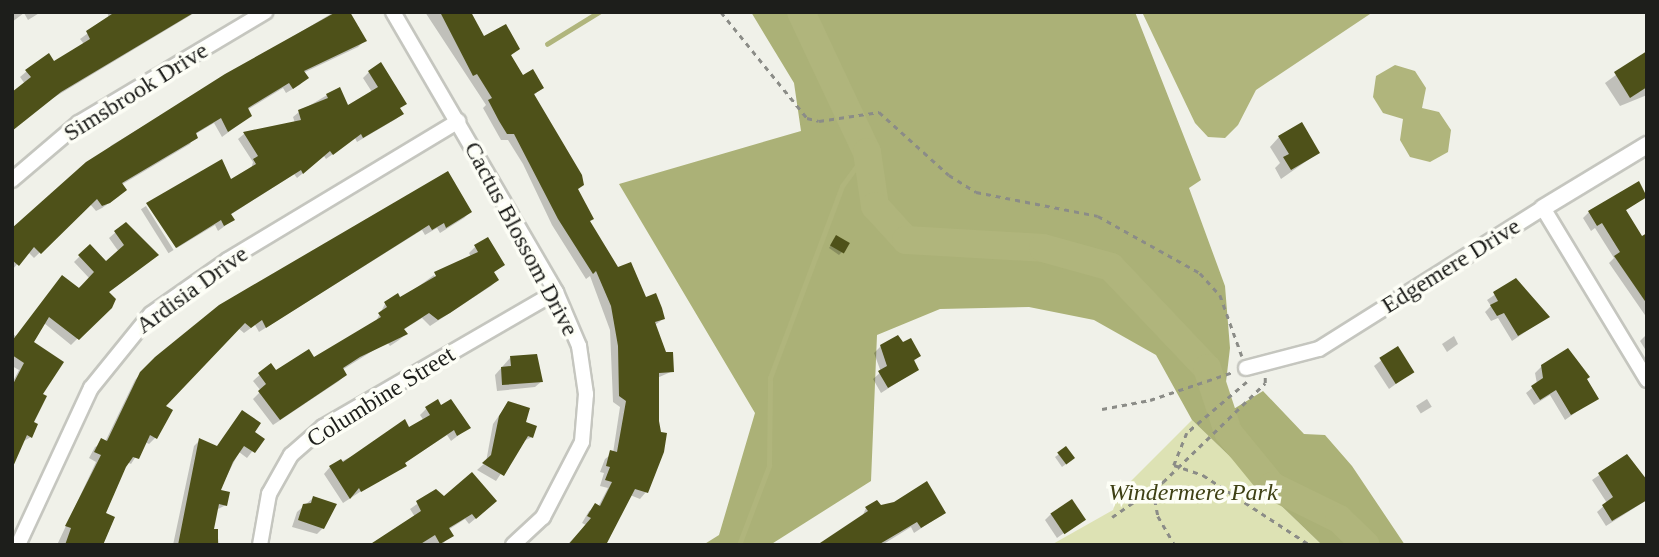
<!DOCTYPE html>
<html>
<head>
<meta charset="utf-8">
<style>
	body { margin:0 }
	#map { position:relative; width:1659px; height:557px; overflow:hidden; background:#f0f1e9; font-family:"Times New Roman",serif }
	div>[style] { position:absolute }
	.green>* { inset:0; background:#dde2b4 }
	.forest>* { inset:0; background:#abb177 }
	.water>* { inset:0; background:#b0b57c }
	.shadow>* { inset:0; background:#0003; transform-origin:0 0 }
	.stream>* { height:4.5px; margin:-2.25px; padding:0 2.25px; transform-origin:2.25px; border-radius:2.25px; background:#b0b57c }
	.river>* { height:28px; margin:-14px; padding:0 14px; transform-origin:14px; border-radius:14px; background:#b0b57c }
	.building>* { inset:0; background:#4e5119; transform-origin:0 0 }
	.path>* { height:2.5px; margin-top:-1.25px; transform-origin:0; background:repeating-linear-gradient(90deg,#8b8c87 0 5px,transparent 0 10px) }
	.roads { filter:drop-shadow(2px 0 #c5c6bf) drop-shadow(-2px 0 #c5c6bf) drop-shadow(0 2px #c5c6bf) drop-shadow(0 -2px #c5c6bf) }
	.minor>* { height:14px; margin:-7px; padding:0 7px; transform-origin:7px; border-radius:7px; background:#fff }
	.tertiary>* { height:16px; margin:-8px; padding:0 8px; transform-origin:8px; border-radius:8px; background:#fff }
	span { translate:-50% -50%; white-space:nowrap; text-align:center; line-height:1.15; -webkit-text-stroke:7px #fdfef6; paint-order:stroke }
	.street-label { font-size:24px; color:#1d1e1b }
	.park-label { font-size:24px; color:#3e4014; font-style:italic }
	.frame { position:absolute; inset:0; border:14px solid #1d1e1b; pointer-events:none }
</style>
</head>
<body>
<div id="map">
	<div class="green">
		<div style="clip-path:polygon(1192px 420px,1322px 545px,1051px 545px,1113px 510px,1119px 493px)"></div>
	</div>
	<div class="forest">
		<div style="clip-path:polygon(751px 12px,1135px 12px,1201px 180px,1189px 188px,1225px 286px,1230px 348px,1226px 382px,1212px 402px,1219px 418px,1263px 391px,1304px 434px,1325px 435px,1352px 466px,1405px 545px,1322px 545px,1192px 420px,1156px 355px,1094px 320px,1029px 307px,940px 309px,877px 335px,871px 481px,770px 545px,703px 545px,719px 535px,755px 413px,619px 184px,801px 131px,794px 83px)"></div>
	</div>
	<div class="water">
		<div style="clip-path:polygon(1142px 12px,1373px 12px,1256px 90px,1238px 125px,1225px 138px,1208px 137px,1195px 123px)"></div>
		<div style="clip-path:polygon(1395px 65px,1415px 71px,1426px 88px,1422px 108px,1439px 112px,1451px 130px,1448px 152px,1430px 162px,1410px 157px,1400px 140px,1403px 119px,1383px 113px,1373px 97px,1376px 76px)"></div>
	</div>
	<div class="shadow">
		<div style="clip-path:polygon(12px 12px,41px 12px,28px 20px,24px 13px,12px 22px)"></div>
		<div style="clip-path:polygon(107px 12px,196px 12px,53px 98px,25px 84px,20px 77px,27px 71px,53px 63px,84px 44px,80px 39px,109px 18px)"></div>
		<div style="clip-path:polygon(334px 12px,348px 12px,364px 41px,358px 47px,303px 73px,301px 84px,286px 93px,283px 88px,247px 110px,250px 116px,222px 137px,214px 123px,194px 135px,190px 144px,121px 185px,119px 196px,102px 208px,96px 211px,90px 204px,34px 258px,28px 252px,12px 270px,12px 231px,112px 145px)"></div>
		<div style="clip-path:polygon(425px 12px,469px 12px,484px 38px,518px 49px,510px 56px,523px 77px,542px 88px,534px 95px,589px 222px,617px 270px,663px 319px,655px 325px,673px 371px,657px 378px,646px 492px,640px 499px,630px 495px,601px 545px,567px 545px,586px 525px,582px 523px,589px 511px,598px 507px,608px 488px,600px 486px,604px 473px,600px 472px,605px 459px,613px 453px,620px 407px,613px 402px,610px 330px,590px 276px,586px 279px,552px 225px,523px 164px,508px 140px,501px 140px,483px 108px,486px 105px)"></div>
		<div style="clip-path:polygon(1643px 55px,1647px 95px,1620px 106px,1605px 83px)"></div>
		<div style="clip-path:polygon(369px 72px,402px 114px,396px 119px,357px 142px,355px 138px,326px 159px,324px 156px,297px 178px,294px 174px,230px 215px,233px 220px,218px 231px,215px 225px,177px 248px,148px 203px,230px 181px,251px 169px,253px 162px,238px 139px,244px 134px,295px 123px,293px 117px,299px 112px,327px 95px,348px 108px,372px 92px,363px 78px)"></div>
		<div style="clip-path:polygon(1279px 137px,1318px 153px,1281px 179px,1275px 168px,1280px 163px,1270px 147px)"></div>
		<div style="clip-path:polygon(447px 174px,470px 212px,464px 218px,440px 233px,437px 228px,425px 235px,422px 230px,259px 332px,255px 325px,244px 333px,238px 328px,163px 406px,155px 438px,149px 444px,145px 442px,131px 464px,127px 462px,90px 545px,57px 545px,96px 462px,89px 458px,95px 447px,105px 442px,135px 380px,156px 358px)"></div>
		<div style="clip-path:polygon(1646px 196px,1625px 211px,1647px 244px,1647px 318px,1609px 263px,1614px 258px,1595px 228px,1591px 231px,1583px 218px,1589px 212px)"></div>
		<div style="left:146px;top:206px;width:52px;height:6px;rotate:58deg"></div>
		<div style="clip-path:polygon(125px 224px,157px 255px,108px 293px,110px 306px,71px 345px,44px 323px,31px 342px,31px 437px,22px 442px,12px 464px,12px 383px,19px 370px,12px 366px,12px 334px,16px 336px,90px 279px,74px 262px,90px 246px,106px 264px,119px 252px,109px 238px)"></div>
		<div style="clip-path:polygon(834px 240px,842px 252px,839px 255px,829px 248px)"></div>
		<div style="clip-path:polygon(475px 247px,503px 265px,493px 273px,497px 280px,491px 286px,430px 326px,422px 318px,403px 330px,406px 334px,399px 340px,390px 346px,387px 342px,342px 370px,345px 375px,339px 381px,273px 425px,253px 399px,261px 391px,253px 381px,271px 365px,276px 372px,314px 360px,375px 323px,385px 304px,400px 300px,434px 275px,439px 284px,471px 257px,469px 253px)"></div>
		<div style="clip-path:polygon(1515px 281px,1547px 317px,1512px 341px,1498px 318px,1491px 321px,1485px 312px,1491px 306px,1487px 300px)"></div>
		<div style="clip-path:polygon(1646px 335px,1647px 349px,1645px 349px,1640px 341px)"></div>
		<div style="clip-path:polygon(1454px 336px,1458px 344px,1447px 352px,1442px 344px)"></div>
		<div style="clip-path:polygon(902px 345px,919px 356px,913px 362px,917px 370px,881px 393px,873px 379px,881px 372px,874px 353px,881px 346px)"></div>
		<div style="clip-path:polygon(1397px 348px,1412px 372px,1389px 389px,1374px 366px)"></div>
		<div style="clip-path:polygon(510px 358px,542px 381px,535px 387px,497px 391px,495px 375px)"></div>
		<div style="clip-path:polygon(1542px 366px,1585px 380px,1596px 398px,1565px 420px,1550px 395px,1534px 405px,1526px 393px,1537px 384px,1535px 373px)"></div>
		<div style="left:1427px;top:399px;width:9px;height:13px;rotate:58deg"></div>
		<div style="clip-path:polygon(508px 403px,532px 437px,522px 442px,496px 481px,477px 470px,486px 462px,493px 424px)"></div>
		<div style="clip-path:polygon(441px 407px,468px 428px,451px 441px,447px 435px,343px 503px,324px 474px,330px 467px,424px 421px,420px 415px,426px 409px)"></div>
		<div style="clip-path:polygon(252px 433px,262px 439px,247px 458px,239px 452px,219px 491px,226px 505px,216px 510px,211px 531px,217px 531px,219px 545px,173px 545px,194px 446px,200px 440px,216px 447px)"></div>
		<div style="clip-path:polygon(1066px 449px,1070px 461px,1062px 467px,1055px 457px)"></div>
		<div style="clip-path:polygon(1627px 456px,1647px 500px,1606px 526px,1597px 512px,1607px 503px,1592px 480px)"></div>
		<div style="clip-path:polygon(436px 491px,444px 499px,489px 507px,469px 524px,465px 519px,448px 530px,451px 536px,441px 545px,370px 545px,415px 517px,410px 509px)"></div>
		<div style="clip-path:polygon(313px 498px,323px 528px,317px 534px,292px 527px,297px 512px)"></div>
		<div style="clip-path:polygon(866px 508px,880px 508px,944px 513px,914px 533px,911px 527px,882px 545px,818px 545px,862px 517px)"></div>
		<div style="clip-path:polygon(1051px 514px,1083px 519px,1057px 538px,1045px 520px)"></div>
	</div>
	<div class="stream">
		<div style="left:547px;top:44px;width:61px;rotate:-31.6deg"></div>
		<div style="left:739px;top:545px;width:85px;rotate:-69.2deg"></div>
		<div style="left:769px;top:466px;width:88px;rotate:-89.3deg"></div>
		<div style="left:770px;top:378px;width:205px;rotate:-69.4deg"></div>
		<div style="left:842px;top:186px;width:42px;rotate:-53.7deg"></div>
	</div>
	<div class="river">
		<div style="left:801px;top:12px;width:155px;rotate:64.8deg"></div>
		<div style="left:867px;top:152px;width:55px;rotate:81.6deg"></div>
		<div style="left:875px;top:206px;width:46px;rotate:47.6deg"></div>
		<div style="left:906px;top:240px;width:137px;rotate:3.3deg"></div>
		<div style="left:1043px;top:248px;width:71px;rotate:15.6deg"></div>
		<div style="left:1111px;top:267px;width:139px;rotate:46.5deg"></div>
		<div style="left:1207px;top:368px;width:67px;rotate:71.8deg"></div>
		<div style="left:1228px;top:432px;width:70px;rotate:50.8deg"></div>
		<div style="left:1272px;top:486px;width:75px;rotate:26.2deg"></div>
		<div style="left:1339px;top:519px;width:37px;rotate:44deg"></div>
	</div>
	<div class="building">
		<div style="clip-path:polygon(115px 12px,195px 12px,61px 92px,12px 131px,12px 92px,31px 77px,25px 70px,49px 53px,54px 61px,90px 39px,86px 31px)"></div>
		<div style="clip-path:polygon(336px 12px,350px 12px,367px 41px,304px 71px,309px 78px,293px 89px,289px 83px,248px 108px,252px 116px,228px 132px,221px 118px,196px 133px,198px 138px,122px 183px,127px 190px,110px 203px,102px 206px,97px 199px,41px 254px,34px 247px,19px 266px,12px 260px,12px 228px,86px 162px,225px 74px)"></div>
		<div style="clip-path:polygon(440px 12px,471px 12px,484px 36px,506px 24px,520px 49px,511px 55px,523px 75px,533px 69px,544px 88px,534px 94px,582px 175px,584px 185px,578px 189px,594px 219px,590px 221px,618px 267px,631px 262px,646px 297px,656px 293px,662px 308px,665px 319px,655px 322px,666px 352px,673px 352px,674px 372px,659px 373px,659px 421px,661px 432px,667px 433px,664px 452px,648px 493px,635px 489px,606px 545px,568px 545px,591px 518px,587px 516px,595px 503px,600px 506px,612px 482px,605px 480px,610px 467px,606px 466px,610px 450px,617px 452px,626px 401px,619px 396px,618px 346px,611px 306px,596px 271px,593px 274px,558px 219px,514px 134px,507px 134px,499px 121px,488px 100px,492px 98px,477px 74px,473px 76px)"></div>
		<div style="clip-path:polygon(1647px 51px,1647px 87px,1630px 98px,1614px 72px)"></div>
		<div style="clip-path:polygon(381px 62px,407px 104px,400px 108px,404px 114px,363px 138px,361px 134px,333px 155px,330px 151px,303px 174px,301px 170px,231px 214px,235px 220px,224px 226px,221px 220px,176px 248px,146px 203px,222px 159px,231px 179px,256px 164px,253px 159px,258px 156px,243px 132px,301px 120px,298px 110px,328px 98px,326px 94px,340px 87px,348px 105px,378px 87px,368px 71px)"></div>
		<div style="clip-path:polygon(1302px 122px,1320px 153px,1291px 170px,1283px 157px,1289px 154px,1278px 136px)"></div>
		<div style="clip-path:polygon(448px 171px,472px 212px,446px 228px,444px 223px,432px 230px,429px 225px,266px 328px,262px 320px,251px 328px,245px 323px,166px 406px,173px 410px,157px 439px,150px 435px,139px 459px,133px 457px,126px 467px,106px 513px,115px 517px,103px 545px,65px 545px,71px 528px,65px 526px,101px 455px,94px 452px,101px 438px,107px 441px,140px 372px,155px 357px,219px 305px)"></div>
		<div style="clip-path:polygon(1639px 181px,1647px 197px,1626px 210px,1642px 236px,1647px 233px,1647px 304px,1614px 256px,1620px 252px,1602px 223px,1597px 226px,1588px 211px)"></div>
		<div style="clip-path:polygon(126px 222px,159px 255px,109px 292px,116px 299px,112px 308px,79px 340px,49px 317px,34px 342px,64px 362px,43px 394px,47px 396px,34px 422px,38px 424px,32px 438px,27px 435px,12px 469px,12px 386px,24px 363px,12px 355px,12px 341px,62px 275px,79px 288px,94px 272px,78px 255px,90px 244px,106px 261px,124px 245px,114px 231px)"></div>
		<div style="left:836px;top:235px;width:16px;height:12px;rotate:30deg"></div>
		<div style="clip-path:polygon(488px 237px,505px 265px,494px 272px,499px 280px,450px 313px,438px 320px,429px 313px,415px 322px,404px 329px,408px 334px,360px 357px,343px 368px,347px 375px,280px 420px,258px 391px,266px 384px,258px 373px,271px 363px,276px 370px,309px 349px,314px 357px,381px 317px,378px 313px,387px 307px,384px 302px,398px 293px,400px 297px,436px 276px,434px 272px,478px 252px,474px 245px)"></div>
		<div style="clip-path:polygon(1516px 278px,1550px 317px,1518px 336px,1504px 313px,1497px 316px,1490px 305px,1498px 301px,1493px 292px)"></div>
		<div style="clip-path:polygon(898px 335px,903px 342px,911px 338px,921px 356px,914px 360px,919px 370px,888px 388px,878px 371px,887px 366px,880px 345px)"></div>
		<div style="left:1398px;top:346px;width:31px;height:22px;rotate:58deg"></div>
		<div style="clip-path:polygon(1568px 348px,1590px 377px,1587px 379px,1599px 399px,1571px 415px,1556px 390px,1540px 400px,1531px 386px,1543px 378px,1541px 365px)"></div>
		<div style="clip-path:polygon(537px 354px,543px 382px,502px 385px,501px 367px,511px 366px,510px 356px)"></div>
		<div style="clip-path:polygon(438px 399px,441px 405px,451px 399px,471px 428px,457px 436px,454px 430px,405px 463px,407px 466px,361px 492px,359px 488px,350px 499px,329px 466px,341px 459px,343px 462px,405px 419px,409px 427px,430px 415px,425px 407px)"></div>
		<div style="clip-path:polygon(508px 401px,530px 408px,526px 422px,537px 426px,533px 438px,528px 436px,504px 476px,482px 463px,491px 455px,499px 416px)"></div>
		<div style="clip-path:polygon(242px 410px,261px 423px,255px 432px,265px 439px,255px 453px,244px 446px,233px 462px,221px 490px,230px 492px,227px 506px,219px 504px,214px 529px,218px 529px,218px 545px,178px 545px,199px 438px,217px 446px)"></div>
		<div style="left:1066px;top:446px;width:15px;height:11px;rotate:53deg"></div>
		<div style="clip-path:polygon(1627px 454px,1647px 480px,1647px 500px,1612px 521px,1602px 505px,1613px 497px,1598px 473px)"></div>
		<div style="clip-path:polygon(472px 472px,497px 501px,476px 519px,472px 514px,449px 528px,454px 536px,440px 544px,435px 535px,419px 545px,369px 545px,421px 511px,416px 501px,436px 489px,444px 496px)"></div>
		<div style="clip-path:polygon(927px 481px,946px 513px,921px 528px,917px 522px,878px 545px,817px 545px,868px 511px,865px 507px,877px 500px,881px 505px,894px 502px)"></div>
		<div style="clip-path:polygon(313px 496px,337px 504px,324px 529px,298px 520px,303px 504px,311px 503px)"></div>
		<div style="left:1072px;top:499px;width:25px;height:26px;rotate:56deg"></div>
	</div>
	<div class="path">
		<div style="left:721px;top:12px;width:136px;rotate:50.9deg"></div>
		<div style="left:807px;top:118px;width:12px;rotate:14deg"></div>
		<div style="left:819px;top:121px;width:61px;rotate:-8.5deg"></div>
		<div style="left:879px;top:112px;width:94px;rotate:42deg"></div>
		<div style="left:949px;top:175px;width:32px;rotate:32deg"></div>
		<div style="left:976px;top:192px;width:124px;rotate:11.1deg"></div>
		<div style="left:1098px;top:216px;width:117px;rotate:29.2deg"></div>
		<div style="left:1200px;top:273px;width:30px;rotate:48deg"></div>
		<div style="left:1220px;top:295px;width:65px;rotate:70.2deg"></div>
		<div style="left:1247px;top:382px;width:79px;rotate:139.6deg"></div>
		<div style="left:1187px;top:433px;width:35px;rotate:112deg"></div>
		<div style="left:1174px;top:465px;width:31px;rotate:19deg"></div>
		<div style="left:1203px;top:475px;width:128px;rotate:33.2deg"></div>
		<div style="left:1102px;top:409px;width:49px;rotate:-10.6deg"></div>
		<div style="left:1150px;top:400px;width:88px;rotate:-18.6deg"></div>
		<div style="left:1153px;top:490px;width:26px;rotate:79deg"></div>
		<div style="left:1158px;top:516px;width:34px;rotate:60deg"></div>
		<div style="left:1112px;top:517px;width:62px;rotate:-34.5deg"></div>
		<div style="left:1163px;top:482px;width:142px;rotate:-44.1deg"></div>
		<div style="left:1265px;top:383px;width:6px;rotate:-90deg"></div>
	</div>
	<div class="roads">
		<div class="minor">
			<div style="left:393px;top:12px;width:324px;rotate:59.8deg"></div>
			<div style="left:556px;top:292px;width:59px;rotate:66.9deg"></div>
			<div style="left:579px;top:346px;width:49px;rotate:81.7deg"></div>
			<div style="left:586px;top:394px;width:48px;rotate:94.8deg"></div>
			<div style="left:582px;top:442px;width:85px;rotate:117.5deg"></div>
			<div style="left:543px;top:517px;width:41px;rotate:137deg"></div>
			<div style="left:12px;top:180px;width:88px;rotate:-40.4deg"></div>
			<div style="left:79px;top:123px;width:217px;rotate:-30.8deg"></div>
			<div style="left:1246px;top:368px;width:75px;rotate:-14.6deg"></div>
			<div style="left:1319px;top:349px;width:265px;rotate:-32.2deg"></div>
			<div style="left:1543px;top:208px;width:201px;rotate:58.8deg"></div>
			<div style="left:18px;top:545px;width:173px;rotate:-65.1deg"></div>
			<div style="left:91px;top:388px;width:95px;rotate:-51deg"></div>
			<div style="left:151px;top:314px;width:94px;rotate:-35deg"></div>
			<div style="left:228px;top:260px;width:269px;rotate:-31.1deg"></div>
			<div style="left:260px;top:545px;width:52px;rotate:-80deg"></div>
			<div style="left:269px;top:494px;width:45px;rotate:-60.6deg"></div>
			<div style="left:291px;top:455px;width:43px;rotate:-41.2deg"></div>
			<div style="left:323px;top:427px;width:269px;rotate:-30.1deg"></div>
		</div>
		<div class="tertiary">
			<div style="left:1543px;top:208px;width:122px;rotate:-31.2deg"></div>
		</div>
	</div>
	<div class="street-label">
		<span style="left:136px;top:92px;rotate:-32deg">Simsbrook Drive</span>
		<span style="left:521px;top:239px;rotate:62deg">Cactus Blossom Drive</span>
		<span style="left:1451px;top:266px;rotate:-32deg">Edgemere Drive</span>
		<span style="left:192px;top:290px;rotate:-36deg">Ardisia Drive</span>
		<span style="left:381px;top:397px;rotate:-32deg">Columbine Street</span>
	</div>
	<div class="park-label">
		<span style="left:1193px;top:493px">Windermere Park</span>
	</div>
	<div class="frame"></div>
</div>
</body>
</html>
